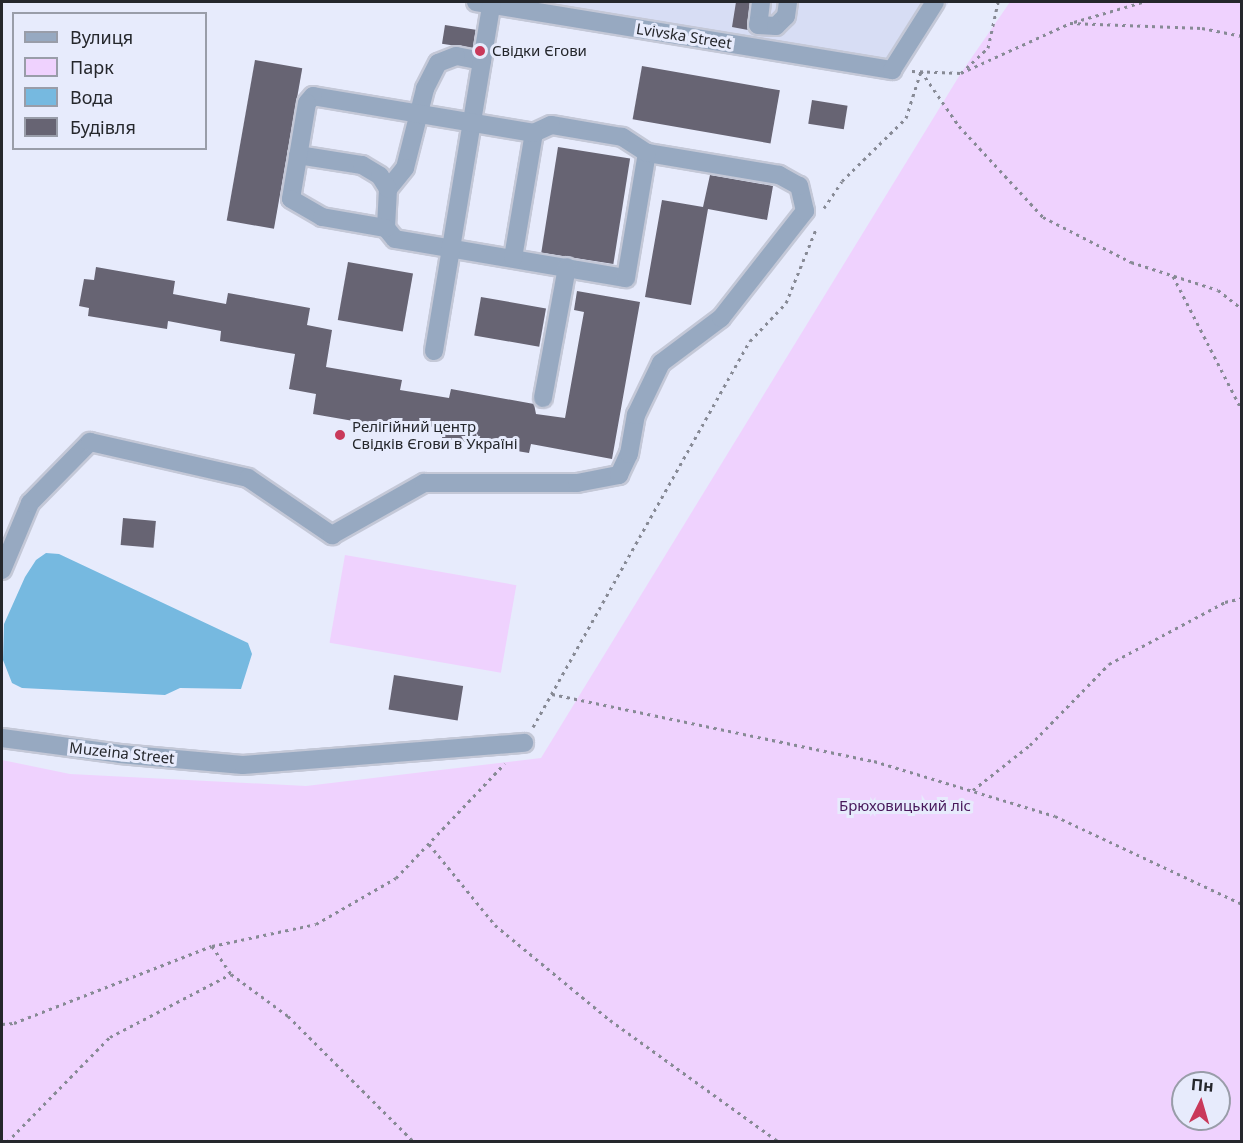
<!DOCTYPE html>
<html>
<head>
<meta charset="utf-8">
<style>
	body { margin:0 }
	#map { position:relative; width:1243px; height:1143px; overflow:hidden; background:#e7ebfc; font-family:"Noto Sans",sans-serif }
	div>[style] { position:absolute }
	.built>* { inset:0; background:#d7ddf4 }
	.green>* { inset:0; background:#efd2fe; transform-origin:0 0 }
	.water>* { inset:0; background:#76b9e0 }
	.building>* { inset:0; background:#676473; transform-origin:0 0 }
	.path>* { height:3px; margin-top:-1.5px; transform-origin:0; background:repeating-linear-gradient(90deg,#878a95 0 3px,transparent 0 7.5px) }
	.roads { filter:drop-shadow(2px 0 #c4c8d7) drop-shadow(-2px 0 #c4c8d7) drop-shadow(0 2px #c4c8d7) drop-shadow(0 -2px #c4c8d7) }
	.minor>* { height:18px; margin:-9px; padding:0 9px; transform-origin:9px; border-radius:9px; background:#97a9c1 }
	.dots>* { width:16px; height:16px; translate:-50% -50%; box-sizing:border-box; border:3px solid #e7ebfc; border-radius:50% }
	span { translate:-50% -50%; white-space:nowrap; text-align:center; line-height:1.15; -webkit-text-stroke:6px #e7ebfc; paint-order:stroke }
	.street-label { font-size:15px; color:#25272c }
	.poi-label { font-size:15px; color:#25272c }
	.left { translate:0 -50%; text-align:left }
	.park-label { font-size:15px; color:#47185b }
	.frame { position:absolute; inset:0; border:3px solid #25272c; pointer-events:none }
	.legend { position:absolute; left:12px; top:12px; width:195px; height:138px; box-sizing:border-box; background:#e7ebfc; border:2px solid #999da9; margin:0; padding:8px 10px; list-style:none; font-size:18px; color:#25272c }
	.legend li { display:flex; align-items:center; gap:12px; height:30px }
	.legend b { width:30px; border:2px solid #999da9 }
	.north { position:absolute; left:1171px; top:1071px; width:60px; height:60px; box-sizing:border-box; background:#e7ebfc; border:2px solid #999da9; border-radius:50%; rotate:5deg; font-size:16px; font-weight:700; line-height:24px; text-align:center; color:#25272c }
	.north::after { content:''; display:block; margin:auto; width:21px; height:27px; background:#c9395a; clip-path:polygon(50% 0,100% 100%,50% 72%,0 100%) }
</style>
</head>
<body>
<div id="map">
	<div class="built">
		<div style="clip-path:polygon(533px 2px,949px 2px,909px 62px)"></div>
	</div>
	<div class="green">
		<div style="clip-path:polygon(evenodd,1010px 2px,1241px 2px,1241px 1141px,2px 1141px,2px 760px,70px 774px,306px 786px,541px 758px,961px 73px,1010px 2px,1183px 1083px,1219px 1083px,1219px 1119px,1183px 1119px,1183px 1083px)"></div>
		<div style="left:345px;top:555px;width:174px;height:89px;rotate:10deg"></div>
	</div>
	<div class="water">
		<div style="clip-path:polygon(46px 553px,59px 554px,248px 643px,252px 654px,241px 689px,180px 688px,165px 695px,22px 688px,12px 683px,3px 660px,4px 624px,25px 577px,36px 560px)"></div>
	</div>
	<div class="building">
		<div style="clip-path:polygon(736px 2px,750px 2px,748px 30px,732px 27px)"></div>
		<div style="left:445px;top:25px;width:31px;height:19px;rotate:9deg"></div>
		<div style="left:255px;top:60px;width:48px;height:163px;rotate:10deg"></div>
		<div style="left:642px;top:66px;width:140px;height:54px;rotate:10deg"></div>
		<div style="left:812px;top:100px;width:36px;height:24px;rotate:9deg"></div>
		<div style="left:558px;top:147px;width:73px;height:107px;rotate:9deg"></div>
		<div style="clip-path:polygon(710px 175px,773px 186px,767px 220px,708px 209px,691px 305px,645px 297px,662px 200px,703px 207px)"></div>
		<div style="left:348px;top:262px;width:66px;height:59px;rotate:10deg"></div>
		<div style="clip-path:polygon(96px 267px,175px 281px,173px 294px,226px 304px,228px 293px,310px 308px,307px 325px,332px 330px,326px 367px,402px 380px,400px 390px,449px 398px,451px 389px,534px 404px,536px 414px,565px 418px,584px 312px,574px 310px,577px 291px,640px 302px,612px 459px,531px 444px,529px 453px,442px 438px,444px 429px,395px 420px,394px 428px,313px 414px,316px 394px,289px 389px,295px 354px,220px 341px,221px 331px,168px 321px,167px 329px,88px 316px,89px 308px,79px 306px,84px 279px,94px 280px)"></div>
		<div style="left:481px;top:297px;width:66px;height:39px;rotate:10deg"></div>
		<div style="left:123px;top:518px;width:33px;height:27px;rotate:5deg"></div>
		<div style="left:394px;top:675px;width:70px;height:35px;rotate:9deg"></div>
	</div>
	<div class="path">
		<div style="left:1074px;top:22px;width:72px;rotate:-16.2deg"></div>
		<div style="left:912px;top:71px;width:49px;rotate:2.3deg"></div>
		<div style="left:961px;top:73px;width:37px;rotate:-43deg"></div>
		<div style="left:988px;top:48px;width:47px;rotate:-77.7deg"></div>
		<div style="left:921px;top:71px;width:67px;rotate:55.4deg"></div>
		<div style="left:959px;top:126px;width:124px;rotate:47.3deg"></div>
		<div style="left:1043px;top:217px;width:99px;rotate:27.1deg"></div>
		<div style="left:1131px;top:262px;width:91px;rotate:17.8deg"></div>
		<div style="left:1218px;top:290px;width:31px;rotate:38deg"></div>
		<div style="left:961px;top:73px;width:120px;rotate:-24.6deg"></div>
		<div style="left:1070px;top:23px;width:132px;rotate:2.2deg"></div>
		<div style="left:1202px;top:28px;width:41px;rotate:11.3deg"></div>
		<div style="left:824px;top:208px;width:32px;rotate:-56deg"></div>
		<div style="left:842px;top:181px;width:90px;rotate:-44.5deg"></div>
		<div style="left:906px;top:118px;width:49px;rotate:-72.3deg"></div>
		<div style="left:1173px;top:276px;width:151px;rotate:62.8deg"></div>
		<div style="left:552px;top:694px;width:329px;rotate:11.8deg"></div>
		<div style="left:874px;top:761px;width:189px;rotate:16.9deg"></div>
		<div style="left:1055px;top:816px;width:207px;rotate:25.2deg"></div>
		<div style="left:533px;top:727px;width:443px;rotate:-60.7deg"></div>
		<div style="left:750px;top:341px;width:52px;rotate:-46.5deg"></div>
		<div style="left:786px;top:303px;width:80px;rotate:-67.9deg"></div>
		<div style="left:973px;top:790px;width:73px;rotate:-38.3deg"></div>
		<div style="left:1030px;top:745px;width:113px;rotate:-45.7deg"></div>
		<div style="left:1109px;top:664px;width:132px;rotate:-28.1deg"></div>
		<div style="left:1225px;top:602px;width:17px;rotate:-13deg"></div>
		<div style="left:429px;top:844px;width:104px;rotate:50.8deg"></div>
		<div style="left:495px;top:925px;width:149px;rotate:39.6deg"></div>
		<div style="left:610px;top:1020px;width:208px;rotate:35.8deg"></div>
		<div style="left:212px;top:946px;width:34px;rotate:56deg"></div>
		<div style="left:231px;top:974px;width:71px;rotate:36.4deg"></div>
		<div style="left:288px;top:1016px;width:178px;rotate:45deg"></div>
		<div style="left:2px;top:1024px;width:12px;rotate:-5deg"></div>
		<div style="left:14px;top:1023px;width:212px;rotate:-21.3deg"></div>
		<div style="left:212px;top:946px;width:106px;rotate:-11.9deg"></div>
		<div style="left:316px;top:924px;width:92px;rotate:-29.9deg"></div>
		<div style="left:396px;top:878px;width:158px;rotate:-46.5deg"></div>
		<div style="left:7px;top:1142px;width:147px;rotate:-45.6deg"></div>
		<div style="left:110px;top:1037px;width:136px;rotate:-27.5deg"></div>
	</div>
	<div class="roads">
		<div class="minor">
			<div style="left:476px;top:2px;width:422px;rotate:9.3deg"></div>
			<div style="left:892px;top:70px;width:80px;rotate:-57.7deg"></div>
			<div style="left:761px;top:2px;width:23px;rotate:97deg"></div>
			<div style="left:758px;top:25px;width:18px;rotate:3deg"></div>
			<div style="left:776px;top:26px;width:14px;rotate:-45deg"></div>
			<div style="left:786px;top:16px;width:14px;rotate:-82deg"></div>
			<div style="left:482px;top:61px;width:26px;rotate:-169deg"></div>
			<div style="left:456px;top:56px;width:19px;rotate:159deg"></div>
			<div style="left:438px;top:63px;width:29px;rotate:117deg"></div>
			<div style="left:425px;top:89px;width:81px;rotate:104.2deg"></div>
			<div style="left:405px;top:168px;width:27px;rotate:129deg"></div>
			<div style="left:388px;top:189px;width:39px;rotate:93deg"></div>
			<div style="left:386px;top:228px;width:14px;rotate:51deg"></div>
			<div style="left:395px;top:239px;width:234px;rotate:9.6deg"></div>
			<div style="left:626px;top:278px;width:127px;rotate:-80.5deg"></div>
			<div style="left:298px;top:155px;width:65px;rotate:8.9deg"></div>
			<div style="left:362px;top:165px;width:21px;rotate:31deg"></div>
			<div style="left:380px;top:176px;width:15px;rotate:58deg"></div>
			<div style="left:513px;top:258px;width:127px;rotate:-80.5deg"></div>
			<div style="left:434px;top:351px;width:354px;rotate:-80.6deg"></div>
			<div style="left:543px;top:398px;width:133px;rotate:-79.6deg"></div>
			<div style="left:2px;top:570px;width:73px;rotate:-67.3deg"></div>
			<div style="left:30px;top:503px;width:86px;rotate:-45.5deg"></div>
			<div style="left:90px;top:442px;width:162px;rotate:12.8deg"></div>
			<div style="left:248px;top:478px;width:102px;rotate:34.2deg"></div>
			<div style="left:332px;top:535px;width:106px;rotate:-29.5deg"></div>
			<div style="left:424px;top:483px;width:153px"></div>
			<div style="left:577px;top:483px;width:43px;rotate:-10.8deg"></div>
			<div style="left:619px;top:475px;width:23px;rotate:-65deg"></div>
			<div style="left:629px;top:454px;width:40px;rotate:-80deg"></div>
			<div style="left:636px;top:415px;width:58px;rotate:-64.3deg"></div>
			<div style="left:661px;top:363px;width:75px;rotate:-36.9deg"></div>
			<div style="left:721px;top:318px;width:136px;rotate:-51.9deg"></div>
			<div style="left:805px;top:211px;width:26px;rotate:-103deg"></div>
			<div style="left:799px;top:186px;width:23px;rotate:-151deg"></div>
			<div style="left:779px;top:175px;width:134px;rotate:-170.5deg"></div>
			<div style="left:647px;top:153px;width:30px;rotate:-147deg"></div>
			<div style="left:622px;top:137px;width:72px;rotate:-170.4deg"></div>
			<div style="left:551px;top:125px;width:19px;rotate:155deg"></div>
			<div style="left:534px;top:133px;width:224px;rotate:-170.5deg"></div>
			<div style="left:313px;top:96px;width:9px;rotate:131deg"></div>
			<div style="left:307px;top:103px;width:97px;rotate:99.5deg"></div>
			<div style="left:291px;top:199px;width:36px;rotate:30deg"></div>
			<div style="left:322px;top:217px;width:65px;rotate:9.8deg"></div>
			<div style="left:2px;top:738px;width:119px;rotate:7.7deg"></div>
			<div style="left:120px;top:754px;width:123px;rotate:5.1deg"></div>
			<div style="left:243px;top:765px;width:282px;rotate:-4.5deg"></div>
		</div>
	</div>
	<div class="dots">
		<div style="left:480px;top:51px;background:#c9395a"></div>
		<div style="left:340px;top:435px;background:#c9395a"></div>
	</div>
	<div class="street-label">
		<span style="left:684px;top:36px;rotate:9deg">Lvivska Street</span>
		<span style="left:122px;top:753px;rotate:6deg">Muzeina Street</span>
	</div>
	<div class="poi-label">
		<span class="left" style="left:492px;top:51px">Свідки Єгови</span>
		<span class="left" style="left:352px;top:435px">Релігійний центр<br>Свідків Єгови в Україні</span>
	</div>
	<div class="park-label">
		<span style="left:905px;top:806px">Брюховицький ліс</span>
	</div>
	<div class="frame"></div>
	<ul class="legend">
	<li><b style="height:8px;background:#97a9c1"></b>Вулиця</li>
	<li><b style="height:16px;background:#efd2fe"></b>Парк</li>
	<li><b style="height:16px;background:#76b9e0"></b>Вода</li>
	<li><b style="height:16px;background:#676473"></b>Будівля</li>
	</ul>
	<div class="north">Пн</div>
</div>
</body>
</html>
